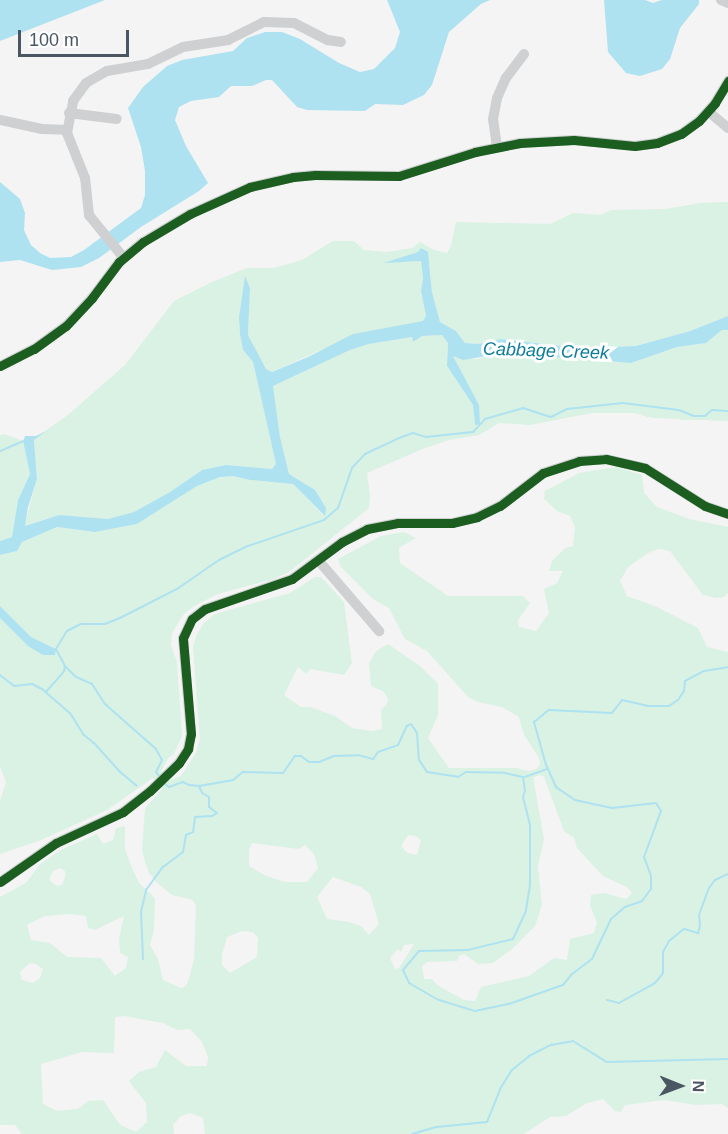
<!DOCTYPE html>
<html>
<head>
<meta charset="utf-8">
<style>
	body { margin:0 }
	#map { position:relative; width:728px; height:1134px; overflow:hidden; background:#f4f4f4; font-family:Helvetica,sans-serif }
	div>[style] { position:absolute }
	.green>* { inset:0; background:#d9f2e3 }
	.water>* { inset:0; background:#aee2f0 }
	.stream>* { height:2px; margin:-1px; padding:0 1px; transform-origin:1px; border-radius:1px; background:#aee2f0 }
	.minor>* { height:10px; margin:-5px; padding:0 5px; transform-origin:5px; border-radius:5px; background:#ced0d2 }
	.cycleway>* { height:9px; margin:-4.5px; padding:0 4.5px; transform-origin:4.5px; border-radius:4.5px; background:#1b5e20 }
	span { translate:-50% -50%; white-space:nowrap; text-align:center; line-height:1.15; -webkit-text-stroke:6px #fff; paint-order:stroke }
	.water-label { font-size:18px; color:#0c7c9b; font-style:italic }
	.north { position:absolute; left:650px; top:1056px; width:60px; height:60px; -webkit-text-stroke:4px #fff; paint-order:stroke; rotate:91deg; font-size:16px; font-weight:700; line-height:24px; text-align:center; color:#4a5661 }
	.north::after { content:''; display:block; margin:auto; width:21px; height:27px; background:#4a5661; clip-path:polygon(50% 0,100% 100%,50% 72%,0 100%) }
	.scale { position:absolute; left:18px; top:30px; width:111px; height:27px; box-sizing:border-box; border:3px solid #4a5661; border-top:0; padding-left:8px; font-size:18px; line-height:21px; white-space:nowrap; color:#4a5661; -webkit-text-stroke:4px #fff; paint-order:stroke }
</style>
</head>
<body>
<div id="map">
	<div class="green">
		<div style="clip-path:polygon(728px 202px,728px 316px,690px 331px,636px 346px,581px 348px,500px 339px,478px 344px,465px 343px,456px 331px,440px 322px,432px 292px,430px 266px,418px 252px,386px 262px,421px 261px,423px 278px,421px 291px,426px 316px,423px 322px,323px 349px,272px 372px,266px 369px,248px 335px,250px 288px,245px 277px,239px 317px,240px 335px,243px 350px,253px 362px,276px 464px,272px 469px,226px 465px,202px 470px,170px 492px,134px 512px,108px 519px,59px 515px,24px 526px,37px 479px,34px 439px,69px 414px,125px 365px,174px 301px,212px 282px,247px 268px,274px 268px,302px 260px,333px 241px,354px 241px,364px 250px,387px 252px,412px 248px,420px 242px,434px 250px,447px 253px,451px 246px,456px 222px,550px 224px,573px 213px,600px 215px,612px 210px,665px 209px,700px 203px)"></div>
		<div style="clip-path:polygon(evenodd,722px 330px,728px 330px,728px 421px,655px 418px,634px 413px,592px 413px,530px 425px,499px 423px,479px 435px,449px 440px,425px 448px,367px 473px,370px 496px,369px 508px,289px 572px,274px 579px,218px 594px,194px 606px,184px 614px,172px 633px,171px 645px,177px 662px,182px 736px,174px 754px,168px 758px,161px 772px,168px 781px,181px 776px,196px 753px,200px 739px,193px 647px,196px 636px,204px 623px,215px 614px,290px 593px,315px 577px,321px 577px,344px 602px,352px 663px,344px 675px,310px 669px,306px 674px,298px 667px,284px 695px,301px 707px,310px 707px,335px 716px,352px 728px,372px 731px,382px 729px,381px 710px,387px 704px,388px 699px,383px 691px,371px 686px,369px 663px,376px 651px,388px 644px,420px 666px,438px 684px,438px 715px,428px 738px,449px 768px,516px 768px,529px 771px,536px 769px,540px 765px,539px 758px,524px 735px,519px 717px,502px 707px,478px 702px,468px 697px,427px 651px,405px 639px,389px 608px,373px 599px,340px 566px,338px 559px,381px 536px,404px 532px,416px 538px,399px 548px,400px 563px,448px 596px,523px 596px,530px 603px,518px 620px,519px 627px,536px 631px,549px 613px,544px 589px,557px 583px,563px 571px,549px 571px,552px 561px,565px 548px,573px 546px,575px 527px,570px 516px,557px 511px,544px 499px,545px 491px,579px 473px,616px 467px,642px 475px,644px 493px,657px 507px,689px 519px,728px 527px,728px 593px,724px 597px,716px 598px,703px 595px,670px 551px,659px 549px,648px 553px,628px 567px,620px 581px,627px 596px,657px 607px,698px 628px,707px 647px,728px 652px,728px 1108px,722px 1104px,696px 1105px,664px 1100px,625px 1105px,621px 1112px,615px 1111px,603px 1099px,587px 1103px,566px 1116px,550px 1117px,524px 1134px,205px 1134px,203px 1118px,190px 1113px,181px 1116px,173px 1125px,174px 1134px,22px 1134px,15px 1125px,0 1125px,0 897px,26px 883px,40px 864px,61px 850px,97px 834px,103px 844px,113px 840px,116px 828px,125px 826px,125px 849px,132px 868px,139px 883px,155px 898px,154px 930px,150px 945px,158px 959px,163px 980px,181px 988px,186px 986px,189px 979px,194px 959px,196px 906px,193px 900px,172px 895px,156px 882px,149px 873px,145px 862px,142px 850px,145px 808px,162px 789px,153px 778px,107px 810px,41px 840px,0 854px,0 801px,6px 782px,0 766px,0 618px,28px 646px,56px 649px,31px 637px,0 606px,0 555px,17px 551px,22px 542px,57px 527px,95px 532px,137px 524px,197px 486px,220px 477px,233px 476px,250px 480px,293px 484px,324px 516px,301px 481px,289px 474px,280px 437px,273px 386px,350px 350px,369px 344px,412px 337px,413px 342px,422px 336px,442px 335px,448px 343px,447px 366px,473px 405px,475px 424px,480px 424px,458px 366px,452px 356px,477px 359px,498px 354px,527px 355px,631px 363px,677px 347px,705px 343px,722px 330px,540px 775px,544px 777px,564px 831px,574px 838px,577px 848px,603px 876px,627px 887px,632px 893px,626px 899px,604px 893px,591px 895px,590px 906px,597px 922px,594px 933px,570px 939px,567px 960px,554px 958px,529px 976px,481px 987px,475px 1001px,464px 1000px,437px 985px,432px 979px,424px 979px,422px 966px,427px 962px,457px 961px,459px 956px,464px 954px,478px 964px,493px 963px,512px 949px,535px 926px,542px 905px,538px 866px,544px 839px,533px 777px,540px 775px,722px 330px,408px 835px,416px 836px,421px 840px,417px 855px,407px 853px,401px 846px,408px 835px,722px 330px,252px 843px,299px 849px,305px 845px,314px 854px,318px 868px,307px 882px,285px 882px,266px 876px,249px 866px,249px 850px,252px 843px,722px 330px,60px 868px,65px 871px,65px 877px,62px 885px,57px 886px,49px 880px,53px 871px,60px 868px,722px 330px,333px 877px,361px 887px,370px 894px,379px 924px,369px 935px,361px 926px,349px 922px,327px 919px,317px 897px,333px 877px,722px 330px,70px 914px,86px 916px,88px 928px,95px 930px,124px 916px,119px 939px,120px 953px,128px 957px,126px 968px,115px 976px,101px 958px,67px 957px,50px 943px,31px 940px,27px 925px,45px 916px,70px 914px,722px 330px,242px 931px,253px 932px,258px 938px,257px 957px,230px 973px,222px 965px,222px 955px,227px 937px,242px 931px,722px 330px,414px 944px,399px 968px,395px 969px,390px 958px,398px 949px,401px 952px,404px 945px,414px 944px,722px 330px,30px 963px,36px 964px,43px 969px,40px 978px,33px 983px,22px 980px,20px 972px,30px 963px,722px 330px,124px 1016px,163px 1023px,177px 1030px,190px 1029px,202px 1042px,208px 1057px,207px 1066px,186px 1066px,165px 1050px,156px 1067px,139px 1072px,129px 1081px,146px 1103px,147px 1122px,136px 1132px,120px 1125px,103px 1100px,88px 1101px,78px 1109px,57px 1111px,43px 1104px,41px 1064px,82px 1052px,114px 1053px,115px 1017px,124px 1016px)"></div>
		<div style="clip-path:polygon(4px 434px,23px 441px,30px 474px,18px 500px,12px 537px,0 541px,0 435px)"></div>
	</div>
	<div class="water">
		<div style="clip-path:polygon(0 0,105px 0,0 41px)"></div>
		<div style="clip-path:polygon(387px 0,490px 0,481px 4px,449px 32px,432px 85px,424px 95px,403px 105px,375px 104px,365px 111px,307px 110px,297px 107px,272px 80px,266px 80px,252px 86px,231px 86px,219px 97px,191px 101px,179px 107px,175px 120px,186px 146px,208px 183px,199px 191px,141px 227px,99px 258px,81px 267px,52px 270px,20px 260px,0 262px,0 182px,20px 199px,25px 213px,24px 230px,31px 245px,40px 253px,50px 258px,71px 257px,84px 250px,141px 208px,145px 195px,145px 171px,141px 147px,128px 108px,143px 87px,167px 66px,182px 60px,233px 51px,247px 38px,265px 32px,282px 32px,300px 39px,339px 63px,360px 72px,374px 69px,395px 48px,400px 32px)"></div>
		<div style="clip-path:polygon(604px 0,645px 0,653px 3px,662px 0,699px 0,699px 4px,680px 28px,670px 59px,662px 69px,640px 76px,626px 73px,608px 52px)"></div>
		<div style="clip-path:polygon(421px 248px,428px 252px,432px 292px,440px 322px,456px 331px,465px 343px,478px 344px,500px 339px,581px 348px,636px 346px,690px 331px,728px 316px,728px 330px,722px 330px,706px 343px,677px 347px,631px 363px,527px 355px,498px 354px,463px 360px,453px 356px,479px 405px,480px 424px,475px 425px,473px 405px,447px 366px,448px 343px,442px 335px,422px 336px,413px 342px,412px 337px,369px 344px,350px 350px,273px 386px,280px 437px,289px 474px,315px 490px,326px 508px,325px 516px,293px 484px,250px 480px,233px 476px,220px 477px,197px 486px,137px 524px,95px 532px,57px 527px,22px 542px,17px 551px,0 555px,0 541px,12px 537px,18px 500px,30px 474px,23px 441px,25px 436px,36px 436px,46px 431px,34px 440px,37px 479px,28px 507px,25px 526px,59px 515px,108px 519px,134px 512px,170px 492px,202px 470px,226px 465px,272px 469px,276px 464px,253px 362px,243px 350px,240px 335px,239px 317px,245px 276px,250px 288px,248px 335px,266px 369px,272px 372px,308px 357px,353px 334px,423px 321px,426px 316px,421px 291px,423px 278px,421px 261px,383px 263px,418px 252px)"></div>
		<div style="clip-path:polygon(0 606px,31px 637px,56px 649px,55px 655px,43px 655px,28px 646px,0 618px)"></div>
	</div>
	<div class="stream">
		<div style="left:0;top:451px;width:25px;rotate:-23deg"></div>
		<div style="left:0;top:675px;width:18px;rotate:38deg"></div>
		<div style="left:14px;top:686px;width:18px;rotate:-6deg"></div>
		<div style="left:32px;top:684px;width:11px;rotate:27deg"></div>
		<div style="left:42px;top:689px;width:37px;rotate:41deg"></div>
		<div style="left:70px;top:713px;width:26px;rotate:58deg"></div>
		<div style="left:84px;top:735px;width:13px;rotate:39deg"></div>
		<div style="left:94px;top:743px;width:38px;rotate:48deg"></div>
		<div style="left:119px;top:771px;width:23px;rotate:40deg"></div>
		<div style="left:46px;top:692px;width:28px;rotate:-49deg"></div>
		<div style="left:64px;top:671px;width:5px;rotate:-79deg"></div>
		<div style="left:160px;top:777px;width:6px;rotate:-129deg"></div>
		<div style="left:156px;top:772px;width:13px;rotate:-63deg"></div>
		<div style="left:162px;top:760px;width:13px;rotate:-119deg"></div>
		<div style="left:156px;top:749px;width:68px;rotate:-138.6deg"></div>
		<div style="left:105px;top:704px;width:24px;rotate:-123deg"></div>
		<div style="left:92px;top:684px;width:17px;rotate:-156deg"></div>
		<div style="left:76px;top:677px;width:16px;rotate:-135deg"></div>
		<div style="left:65px;top:666px;width:19px;rotate:-118deg"></div>
		<div style="left:56px;top:649px;width:21px;rotate:-59deg"></div>
		<div style="left:67px;top:631px;width:16px;rotate:-27deg"></div>
		<div style="left:81px;top:624px;width:24px"></div>
		<div style="left:105px;top:624px;width:16px;rotate:-22deg"></div>
		<div style="left:120px;top:618px;width:64px;rotate:-27deg"></div>
		<div style="left:177px;top:589px;width:51px;rotate:-34.6deg"></div>
		<div style="left:219px;top:560px;width:32px;rotate:-26deg"></div>
		<div style="left:248px;top:546px;width:80px;rotate:-18.9deg"></div>
		<div style="left:324px;top:520px;width:18px;rotate:-41deg"></div>
		<div style="left:338px;top:508px;width:42px;rotate:-70.7deg"></div>
		<div style="left:352px;top:468px;width:19px;rotate:-47deg"></div>
		<div style="left:365px;top:454px;width:38px;rotate:-25deg"></div>
		<div style="left:399px;top:438px;width:15px;rotate:-20deg"></div>
		<div style="left:413px;top:433px;width:14px;rotate:17deg"></div>
		<div style="left:426px;top:437px;width:47px;rotate:-6.1deg"></div>
		<div style="left:473px;top:432px;width:18px;rotate:-47deg"></div>
		<div style="left:485px;top:419px;width:40px;rotate:-16deg"></div>
		<div style="left:523px;top:408px;width:29px;rotate:18deg"></div>
		<div style="left:551px;top:417px;width:18px;rotate:-27deg"></div>
		<div style="left:567px;top:409px;width:56px;rotate:-6.1deg"></div>
		<div style="left:623px;top:403px;width:56px;rotate:7.1deg"></div>
		<div style="left:679px;top:410px;width:16px;rotate:22deg"></div>
		<div style="left:694px;top:416px;width:11px"></div>
		<div style="left:705px;top:416px;width:9px;rotate:-41deg"></div>
		<div style="left:712px;top:410px;width:16px;rotate:4deg"></div>
		<div style="left:525px;top:777px;width:23px;rotate:-20deg"></div>
		<div style="left:163px;top:782px;width:8px;rotate:40deg"></div>
		<div style="left:169px;top:787px;width:15px;rotate:-20deg"></div>
		<div style="left:183px;top:782px;width:7px;rotate:27deg"></div>
		<div style="left:189px;top:785px;width:10px;rotate:6deg"></div>
		<div style="left:199px;top:786px;width:35px;rotate:-10deg"></div>
		<div style="left:233px;top:780px;width:13px;rotate:-39deg"></div>
		<div style="left:243px;top:772px;width:40px;rotate:1.4deg"></div>
		<div style="left:283px;top:773px;width:21px;rotate:-55deg"></div>
		<div style="left:295px;top:756px;width:6px"></div>
		<div style="left:301px;top:756px;width:10px;rotate:37deg"></div>
		<div style="left:309px;top:762px;width:10px"></div>
		<div style="left:319px;top:762px;width:16px;rotate:-22deg"></div>
		<div style="left:334px;top:756px;width:24px;rotate:-2deg"></div>
		<div style="left:358px;top:755px;width:16px;rotate:15deg"></div>
		<div style="left:373px;top:759px;width:9px;rotate:-54deg"></div>
		<div style="left:378px;top:752px;width:21px;rotate:-19deg"></div>
		<div style="left:398px;top:745px;width:21px;rotate:-65deg"></div>
		<div style="left:407px;top:726px;width:4px;rotate:-27deg"></div>
		<div style="left:411px;top:724px;width:11px;rotate:56deg"></div>
		<div style="left:417px;top:733px;width:27px;rotate:86deg"></div>
		<div style="left:419px;top:760px;width:14px;rotate:56deg"></div>
		<div style="left:427px;top:772px;width:31px;rotate:9deg"></div>
		<div style="left:458px;top:777px;width:9px;rotate:-32deg"></div>
		<div style="left:466px;top:772px;width:39px;rotate:1deg"></div>
		<div style="left:505px;top:773px;width:18px;rotate:13deg"></div>
		<div style="left:523px;top:777px;width:14px;rotate:82deg"></div>
		<div style="left:525px;top:791px;width:6px;rotate:108deg"></div>
		<div style="left:523px;top:797px;width:29px;rotate:76deg"></div>
		<div style="left:530px;top:825px;width:60px;rotate:90deg"></div>
		<div style="left:530px;top:885px;width:26px;rotate:99deg"></div>
		<div style="left:526px;top:911px;width:31px;rotate:115deg"></div>
		<div style="left:513px;top:939px;width:46px;rotate:166.3deg"></div>
		<div style="left:468px;top:950px;width:49px;rotate:178.8deg"></div>
		<div style="left:419px;top:951px;width:25px;rotate:130deg"></div>
		<div style="left:403px;top:970px;width:14px;rotate:65deg"></div>
		<div style="left:409px;top:983px;width:34px;rotate:30deg"></div>
		<div style="left:439px;top:1000px;width:38px;rotate:17deg"></div>
		<div style="left:475px;top:1011px;width:35px;rotate:-12deg"></div>
		<div style="left:509px;top:1004px;width:57px;rotate:-19.4deg"></div>
		<div style="left:563px;top:985px;width:14px;rotate:-51deg"></div>
		<div style="left:572px;top:974px;width:25px;rotate:-37deg"></div>
		<div style="left:592px;top:959px;width:44px;rotate:-64.6deg"></div>
		<div style="left:611px;top:919px;width:18px;rotate:-41deg"></div>
		<div style="left:625px;top:907px;width:18px;rotate:-19deg"></div>
		<div style="left:642px;top:901px;width:15px;rotate:-53deg"></div>
		<div style="left:651px;top:889px;width:13px;rotate:-90deg"></div>
		<div style="left:651px;top:876px;width:20px;rotate:-110deg"></div>
		<div style="left:644px;top:857px;width:49px;rotate:-69.7deg"></div>
		<div style="left:661px;top:811px;width:9px;rotate:-122deg"></div>
		<div style="left:656px;top:803px;width:44px;rotate:173.5deg"></div>
		<div style="left:612px;top:808px;width:38px;rotate:-168deg"></div>
		<div style="left:575px;top:800px;width:23px;rotate:-146deg"></div>
		<div style="left:556px;top:787px;width:24px;rotate:-114deg"></div>
		<div style="left:546px;top:765px;width:45px;rotate:-105.6deg"></div>
		<div style="left:534px;top:722px;width:19px;rotate:-39deg"></div>
		<div style="left:549px;top:710px;width:63px;rotate:2.7deg"></div>
		<div style="left:612px;top:713px;width:16px;rotate:-52deg"></div>
		<div style="left:622px;top:700px;width:27px;rotate:13deg"></div>
		<div style="left:648px;top:706px;width:21px"></div>
		<div style="left:669px;top:706px;width:11px;rotate:-34deg"></div>
		<div style="left:678px;top:700px;width:11px;rotate:-56deg"></div>
		<div style="left:684px;top:691px;width:10px;rotate:-84deg"></div>
		<div style="left:685px;top:681px;width:21px;rotate:-28deg"></div>
		<div style="left:704px;top:671px;width:24px;rotate:-9deg"></div>
		<div style="left:143px;top:959px;width:47px;rotate:-92.4deg"></div>
		<div style="left:141px;top:912px;width:23px;rotate:-77deg"></div>
		<div style="left:146px;top:890px;width:29px;rotate:-54deg"></div>
		<div style="left:163px;top:867px;width:25px;rotate:-37deg"></div>
		<div style="left:183px;top:852px;width:17px;rotate:-80deg"></div>
		<div style="left:186px;top:835px;width:8px;rotate:-23deg"></div>
		<div style="left:193px;top:832px;width:15px;rotate:-82deg"></div>
		<div style="left:195px;top:817px;width:17px;rotate:-3deg"></div>
		<div style="left:212px;top:816px;width:6px;rotate:-31deg"></div>
		<div style="left:217px;top:813px;width:10px;rotate:-143deg"></div>
		<div style="left:209px;top:807px;width:10px;rotate:-90deg"></div>
		<div style="left:209px;top:797px;width:8px;rotate:-150deg"></div>
		<div style="left:202px;top:793px;width:8px;rotate:-113deg"></div>
		<div style="left:607px;top:1000px;width:12px;rotate:14deg"></div>
		<div style="left:619px;top:1003px;width:41px;rotate:-29.1deg"></div>
		<div style="left:655px;top:983px;width:13px;rotate:-51deg"></div>
		<div style="left:663px;top:973px;width:21px;rotate:-90deg"></div>
		<div style="left:663px;top:952px;width:13px;rotate:-61deg"></div>
		<div style="left:669px;top:941px;width:19px;rotate:-39deg"></div>
		<div style="left:684px;top:929px;width:15px;rotate:16deg"></div>
		<div style="left:698px;top:933px;width:7px;rotate:-74deg"></div>
		<div style="left:700px;top:926px;width:11px;rotate:-95deg"></div>
		<div style="left:699px;top:915px;width:29px;rotate:-70deg"></div>
		<div style="left:709px;top:888px;width:10px;rotate:-53deg"></div>
		<div style="left:715px;top:880px;width:14px;rotate:-25deg"></div>
		<div style="left:412px;top:1134px;width:26px;rotate:-16deg"></div>
		<div style="left:437px;top:1127px;width:50px;rotate:-5.7deg"></div>
		<div style="left:487px;top:1122px;width:35px;rotate:-68deg"></div>
		<div style="left:500px;top:1089px;width:22px;rotate:-58deg"></div>
		<div style="left:512px;top:1070px;width:22px;rotate:-39deg"></div>
		<div style="left:529px;top:1056px;width:25px;rotate:-27deg"></div>
		<div style="left:551px;top:1045px;width:22px;rotate:-10deg"></div>
		<div style="left:573px;top:1041px;width:39px;rotate:32deg"></div>
		<div style="left:606px;top:1062px;width:122px;rotate:-1.4deg"></div>
	</div>
	<div class="minor">
		<div style="left:721px;top:0;width:8px;rotate:23deg"></div>
		<div style="left:709px;top:112px;width:25px;rotate:40deg"></div>
		<div style="left:69px;top:113px;width:48px;rotate:7.1deg"></div>
		<div style="left:0;top:120px;width:43px;rotate:12.1deg"></div>
		<div style="left:42px;top:129px;width:25px;rotate:2deg"></div>
		<div style="left:497px;top:147px;width:28px;rotate:-98deg"></div>
		<div style="left:493px;top:119px;width:21px;rotate:-79deg"></div>
		<div style="left:497px;top:98px;width:22px;rotate:-66deg"></div>
		<div style="left:506px;top:78px;width:30px;rotate:-53deg"></div>
		<div style="left:123px;top:257px;width:54px;rotate:-129deg"></div>
		<div style="left:89px;top:215px;width:37px;rotate:-96deg"></div>
		<div style="left:85px;top:178px;width:48px;rotate:-111.8deg"></div>
		<div style="left:67px;top:133px;width:33px;rotate:-79deg"></div>
		<div style="left:73px;top:101px;width:22px;rotate:-54deg"></div>
		<div style="left:86px;top:83px;width:24px;rotate:-30deg"></div>
		<div style="left:107px;top:71px;width:42px;rotate:-9.7deg"></div>
		<div style="left:148px;top:64px;width:39px;rotate:-26deg"></div>
		<div style="left:183px;top:47px;width:46px;rotate:-8.8deg"></div>
		<div style="left:228px;top:40px;width:40px;rotate:-26.6deg"></div>
		<div style="left:264px;top:22px;width:30px;rotate:2deg"></div>
		<div style="left:294px;top:23px;width:38px;rotate:27deg"></div>
		<div style="left:328px;top:40px;width:13px;rotate:9deg"></div>
		<div style="left:0;top:366px;width:38px;rotate:-27deg"></div>
		<div style="left:34px;top:349px;width:39px;rotate:-36deg"></div>
		<div style="left:66px;top:326px;width:38px;rotate:-47deg"></div>
		<div style="left:92px;top:298px;width:45px;rotate:-53.1deg"></div>
		<div style="left:119px;top:262px;width:31px;rotate:-40deg"></div>
		<div style="left:143px;top:242px;width:55px;rotate:-30.8deg"></div>
		<div style="left:190px;top:214px;width:66px;rotate:-24.2deg"></div>
		<div style="left:250px;top:187px;width:44px;rotate:-13.1deg"></div>
		<div style="left:293px;top:177px;width:22px;rotate:-5deg"></div>
		<div style="left:315px;top:175px;width:84px;rotate:0.7deg"></div>
		<div style="left:399px;top:176px;width:80px;rotate:-17.5deg"></div>
		<div style="left:475px;top:152px;width:46px;rotate:-11.3deg"></div>
		<div style="left:520px;top:143px;width:54px;rotate:-3.2deg"></div>
		<div style="left:574px;top:140px;width:61px;rotate:5.6deg"></div>
		<div style="left:635px;top:146px;width:22px;rotate:-8deg"></div>
		<div style="left:657px;top:143px;width:26px;rotate:-21deg"></div>
		<div style="left:681px;top:134px;width:22px;rotate:-36deg"></div>
		<div style="left:699px;top:121px;width:24px;rotate:-48deg"></div>
		<div style="left:715px;top:103px;width:26px;rotate:-59deg"></div>
		<div style="left:318px;top:560px;width:94px;rotate:49.3deg"></div>
		<div style="left:0;top:882px;width:68px;rotate:-34.9deg"></div>
		<div style="left:56px;top:843px;width:74px;rotate:-24.8deg"></div>
		<div style="left:123px;top:812px;width:34px;rotate:-38deg"></div>
		<div style="left:150px;top:791px;width:40px;rotate:-44deg"></div>
		<div style="left:179px;top:763px;width:17px;rotate:-57deg"></div>
		<div style="left:188px;top:749px;width:15px;rotate:-79deg"></div>
		<div style="left:191px;top:734px;width:96px;rotate:-94.8deg"></div>
		<div style="left:183px;top:638px;width:21px;rotate:-65deg"></div>
		<div style="left:192px;top:619px;width:16px;rotate:-38deg"></div>
		<div style="left:205px;top:609px;width:92px;rotate:-19deg"></div>
		<div style="left:292px;top:579px;width:62px;rotate:-36.5deg"></div>
		<div style="left:342px;top:542px;width:28px;rotate:-27deg"></div>
		<div style="left:367px;top:529px;width:32px;rotate:-11deg"></div>
		<div style="left:398px;top:523px;width:54px"></div>
		<div style="left:452px;top:523px;width:26px;rotate:-13deg"></div>
		<div style="left:477px;top:517px;width:25px;rotate:-26deg"></div>
		<div style="left:500px;top:506px;width:54px;rotate:-37.5deg"></div>
		<div style="left:543px;top:473px;width:38px;rotate:-18deg"></div>
		<div style="left:579px;top:461px;width:27px;rotate:-4deg"></div>
		<div style="left:606px;top:459px;width:40px;rotate:13deg"></div>
		<div style="left:645px;top:468px;width:71px;rotate:32.3deg"></div>
		<div style="left:705px;top:506px;width:24px;rotate:19deg"></div>
	</div>
	<div class="cycleway">
		<div style="left:0;top:366px;width:38px;rotate:-27deg"></div>
		<div style="left:34px;top:349px;width:39px;rotate:-36deg"></div>
		<div style="left:66px;top:326px;width:38px;rotate:-47deg"></div>
		<div style="left:92px;top:298px;width:45px;rotate:-53.1deg"></div>
		<div style="left:119px;top:262px;width:31px;rotate:-40deg"></div>
		<div style="left:143px;top:242px;width:55px;rotate:-30.8deg"></div>
		<div style="left:190px;top:214px;width:66px;rotate:-24.2deg"></div>
		<div style="left:250px;top:187px;width:44px;rotate:-13.1deg"></div>
		<div style="left:293px;top:177px;width:22px;rotate:-5deg"></div>
		<div style="left:315px;top:175px;width:84px;rotate:0.7deg"></div>
		<div style="left:399px;top:176px;width:80px;rotate:-17.5deg"></div>
		<div style="left:475px;top:152px;width:46px;rotate:-11.3deg"></div>
		<div style="left:520px;top:143px;width:54px;rotate:-3.2deg"></div>
		<div style="left:574px;top:140px;width:61px;rotate:5.6deg"></div>
		<div style="left:635px;top:146px;width:22px;rotate:-8deg"></div>
		<div style="left:657px;top:143px;width:26px;rotate:-21deg"></div>
		<div style="left:681px;top:134px;width:22px;rotate:-36deg"></div>
		<div style="left:699px;top:121px;width:24px;rotate:-48deg"></div>
		<div style="left:715px;top:103px;width:26px;rotate:-59deg"></div>
		<div style="left:0;top:882px;width:68px;rotate:-34.9deg"></div>
		<div style="left:56px;top:843px;width:74px;rotate:-24.8deg"></div>
		<div style="left:123px;top:812px;width:34px;rotate:-38deg"></div>
		<div style="left:150px;top:791px;width:40px;rotate:-44deg"></div>
		<div style="left:179px;top:763px;width:17px;rotate:-57deg"></div>
		<div style="left:188px;top:749px;width:15px;rotate:-79deg"></div>
		<div style="left:191px;top:734px;width:96px;rotate:-94.8deg"></div>
		<div style="left:183px;top:638px;width:21px;rotate:-65deg"></div>
		<div style="left:192px;top:619px;width:16px;rotate:-38deg"></div>
		<div style="left:205px;top:609px;width:92px;rotate:-19deg"></div>
		<div style="left:292px;top:579px;width:62px;rotate:-36.5deg"></div>
		<div style="left:342px;top:542px;width:28px;rotate:-27deg"></div>
		<div style="left:367px;top:529px;width:32px;rotate:-11deg"></div>
		<div style="left:398px;top:523px;width:54px"></div>
		<div style="left:452px;top:523px;width:26px;rotate:-13deg"></div>
		<div style="left:477px;top:517px;width:25px;rotate:-26deg"></div>
		<div style="left:500px;top:506px;width:54px;rotate:-37.5deg"></div>
		<div style="left:543px;top:473px;width:38px;rotate:-18deg"></div>
		<div style="left:579px;top:461px;width:27px;rotate:-4deg"></div>
		<div style="left:606px;top:459px;width:40px;rotate:13deg"></div>
		<div style="left:645px;top:468px;width:71px;rotate:32.3deg"></div>
		<div style="left:705px;top:506px;width:24px;rotate:19deg"></div>
	</div>
	<div class="water-label">
		<span style="left:546px;top:351px;rotate:2deg">Cabbage Creek</span>
	</div>
	<div class="north">N</div>
	<div class="scale">100 m</div>
</div>
</body>
</html>
